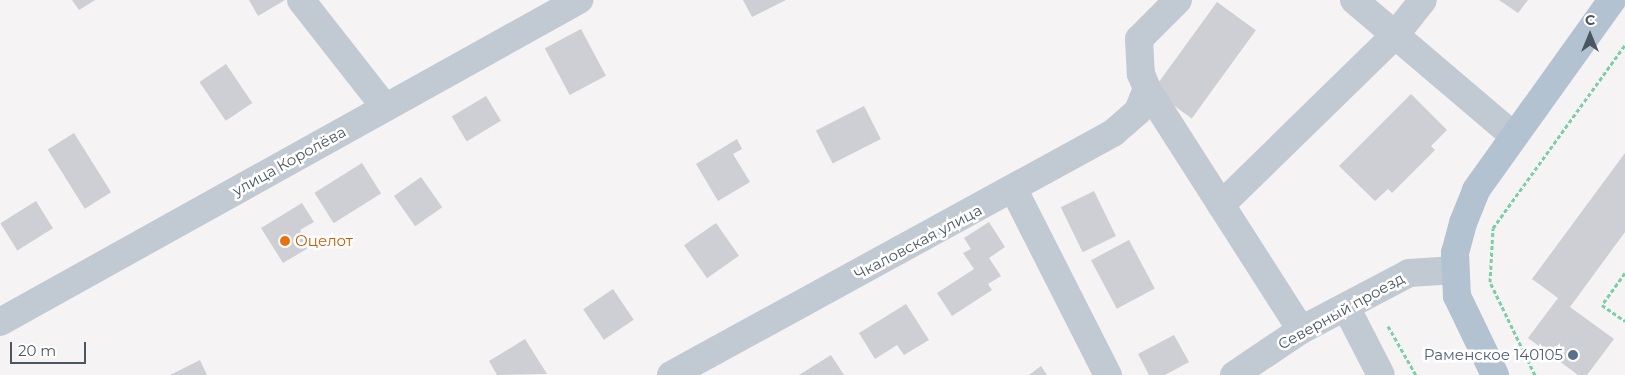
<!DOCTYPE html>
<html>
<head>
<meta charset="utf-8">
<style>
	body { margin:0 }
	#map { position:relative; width:1625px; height:375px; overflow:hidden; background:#f5f3f3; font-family:Montserrat,sans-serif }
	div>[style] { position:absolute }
	.building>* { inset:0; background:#cdcfd5; transform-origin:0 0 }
	.path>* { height:3px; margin-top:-1.5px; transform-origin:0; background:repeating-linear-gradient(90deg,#7ad0a6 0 4px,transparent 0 6.5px) }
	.minor>* { height:28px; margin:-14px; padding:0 14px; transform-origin:14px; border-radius:14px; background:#c1cad2 }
	.major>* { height:28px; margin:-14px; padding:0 14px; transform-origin:14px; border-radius:14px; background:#b3c2d1 }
	.dots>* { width:14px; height:14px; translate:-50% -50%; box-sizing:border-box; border:2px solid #fff; border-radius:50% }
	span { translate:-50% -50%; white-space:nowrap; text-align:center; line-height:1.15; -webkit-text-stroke:5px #fff; paint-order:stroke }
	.street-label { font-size:15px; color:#4a5661 }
	.food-label { font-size:15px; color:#c56008 }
	.left { translate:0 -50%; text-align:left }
	.service-label { font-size:15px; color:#4e5e75 }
	.right { translate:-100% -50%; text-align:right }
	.north { position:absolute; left:1565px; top:10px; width:50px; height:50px; -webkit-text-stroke:4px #fff; paint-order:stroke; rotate:0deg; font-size:14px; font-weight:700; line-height:20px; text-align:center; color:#4a5661 }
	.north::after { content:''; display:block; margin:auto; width:18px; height:22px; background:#4a5661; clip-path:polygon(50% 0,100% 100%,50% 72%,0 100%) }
	.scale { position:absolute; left:10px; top:342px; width:76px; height:22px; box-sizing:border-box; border:2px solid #4a5661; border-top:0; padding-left:6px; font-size:15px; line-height:18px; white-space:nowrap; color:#4a5661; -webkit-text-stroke:4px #fff; paint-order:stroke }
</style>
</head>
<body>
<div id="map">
	<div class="building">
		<div style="clip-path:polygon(72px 0,95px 0,79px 10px)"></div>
		<div style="clip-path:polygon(249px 0,285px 0,258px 16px)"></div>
		<div style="clip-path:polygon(743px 0,786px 0,752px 17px)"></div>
		<div style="clip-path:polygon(1499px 0,1528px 0,1518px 13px)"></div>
		<div style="left:1217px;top:2px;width:48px;height:109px;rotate:36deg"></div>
		<div style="left:581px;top:29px;width:53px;height:41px;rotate:62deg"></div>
		<div style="left:226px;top:64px;width:47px;height:32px;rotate:56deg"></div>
		<div style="clip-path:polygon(1411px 94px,1447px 130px,1431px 146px,1435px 150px,1392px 193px,1388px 189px,1375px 201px,1339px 166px)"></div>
		<div style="left:486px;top:96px;width:29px;height:40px;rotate:59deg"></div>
		<div style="left:864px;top:106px;width:37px;height:54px;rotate:63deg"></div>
		<div style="left:74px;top:133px;width:70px;height:31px;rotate:58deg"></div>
		<div style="clip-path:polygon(737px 139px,742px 149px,733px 154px,750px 182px,718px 201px,696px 164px)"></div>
		<div style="clip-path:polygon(1625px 153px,1625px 232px,1570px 307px,1614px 339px,1587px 375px,1578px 375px,1528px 338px,1558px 298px,1532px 279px)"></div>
		<div style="left:362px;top:163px;width:36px;height:56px;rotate:58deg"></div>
		<div style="left:421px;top:177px;width:37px;height:33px;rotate:55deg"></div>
		<div style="left:1094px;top:191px;width:50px;height:37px;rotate:64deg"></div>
		<div style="left:36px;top:201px;width:32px;height:42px;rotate:58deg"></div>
		<div style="clip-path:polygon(302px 203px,314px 222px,300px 230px,310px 247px,283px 263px,261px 228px)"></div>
		<div style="clip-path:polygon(989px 222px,1005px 247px,989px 258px,1001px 276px,988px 284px,992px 290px,952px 316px,937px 293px,974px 269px,963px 253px,971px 249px,964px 238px)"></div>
		<div style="left:716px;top:223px;width:40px;height:39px;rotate:55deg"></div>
		<div style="left:1129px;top:240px;width:55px;height:43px;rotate:62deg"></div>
		<div style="left:613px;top:289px;width:37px;height:36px;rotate:56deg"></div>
		<div style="clip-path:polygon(906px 304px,929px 340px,904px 355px,897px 345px,875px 359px,859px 333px)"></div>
		<div style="clip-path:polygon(1174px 335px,1189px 362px,1165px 375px,1149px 375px,1138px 354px)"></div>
		<div style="clip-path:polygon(525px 339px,547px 374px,497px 375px,489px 361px)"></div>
		<div style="clip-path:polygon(831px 355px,844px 375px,799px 375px)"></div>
		<div style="clip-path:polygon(200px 360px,207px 375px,170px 375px)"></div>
		<div style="clip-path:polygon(1041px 366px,1047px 375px,1029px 375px)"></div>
	</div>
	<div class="path">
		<div style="left:1625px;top:273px;width:39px;rotate:126deg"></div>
		<div style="left:1602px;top:305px;width:28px;rotate:35deg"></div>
		<div style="left:1388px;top:326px;width:56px;rotate:60.3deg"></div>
		<div style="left:1535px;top:375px;width:103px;rotate:-115.8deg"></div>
		<div style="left:1490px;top:282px;width:54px;rotate:-86.8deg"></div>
		<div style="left:1493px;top:228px;width:226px;rotate:-54.2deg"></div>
	</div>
	<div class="minor">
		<div style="left:301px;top:0;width:136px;rotate:51.9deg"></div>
		<div style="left:1178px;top:0;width:55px;rotate:135deg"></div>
		<div style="left:1139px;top:39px;width:35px;rotate:87deg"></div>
		<div style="left:1141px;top:74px;width:16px;rotate:68deg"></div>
		<div style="left:1147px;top:89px;width:286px;rotate:57.4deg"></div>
		<div style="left:1354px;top:0;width:210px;rotate:40.4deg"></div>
		<div style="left:1014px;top:190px;width:208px;rotate:63.1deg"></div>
		<div style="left:1221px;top:205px;width:245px;rotate:-44.3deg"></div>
		<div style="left:1396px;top:34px;width:43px;rotate:-51.5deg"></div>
		<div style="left:1346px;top:307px;width:76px;rotate:62.8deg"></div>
		<div style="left:0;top:322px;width:663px;rotate:-29.08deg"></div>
		<div style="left:671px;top:375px;width:504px;rotate:-28.7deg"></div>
		<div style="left:1113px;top:133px;width:33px;rotate:-41deg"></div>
		<div style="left:1138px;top:111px;width:24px;rotate:-68deg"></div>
		<div style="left:1234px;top:375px;width:81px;rotate:-33.9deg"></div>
		<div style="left:1301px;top:330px;width:122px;rotate:-27.8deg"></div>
		<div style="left:1409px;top:273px;width:46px;rotate:-3.7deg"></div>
	</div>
	<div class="major">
		<div style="left:1495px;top:375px;width:88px;rotate:-115.7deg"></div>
		<div style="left:1457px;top:296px;width:43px;rotate:-92.7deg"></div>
		<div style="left:1455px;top:253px;width:31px;rotate:-75deg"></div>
		<div style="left:1463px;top:223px;width:35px;rotate:-68deg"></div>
		<div style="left:1476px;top:190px;width:234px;rotate:-54.4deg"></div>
	</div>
	<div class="dots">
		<div style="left:285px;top:241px;background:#e8710a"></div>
		<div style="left:1573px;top:355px;background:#5c6f8a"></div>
	</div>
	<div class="street-label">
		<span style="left:289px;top:161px;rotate:-29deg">улица Королёва</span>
		<span style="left:918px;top:242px;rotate:-28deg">Чкаловская улица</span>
		<span style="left:1341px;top:311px;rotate:-29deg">Северный проезд</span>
	</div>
	<div class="food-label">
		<span class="left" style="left:295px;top:241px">Оцелот</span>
	</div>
	<div class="service-label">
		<span class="right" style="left:1563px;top:355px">Раменское 140105</span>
	</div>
	<div class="north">С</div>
	<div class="scale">20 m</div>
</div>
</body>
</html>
